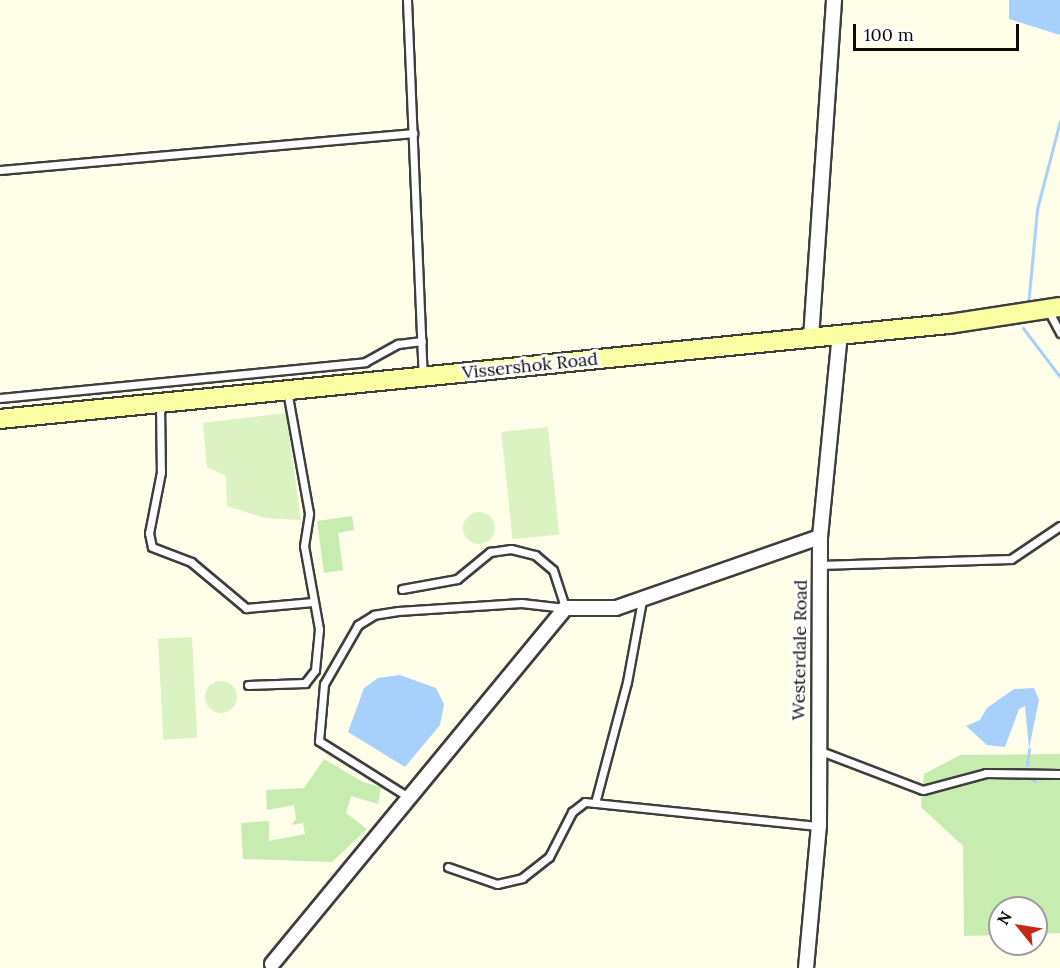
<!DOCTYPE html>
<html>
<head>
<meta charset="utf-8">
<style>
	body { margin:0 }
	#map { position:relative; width:1060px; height:968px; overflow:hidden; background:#fffee9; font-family:Lora,serif }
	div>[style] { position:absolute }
	.green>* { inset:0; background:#c6edaf }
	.pitch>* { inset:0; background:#dbf3c2; transform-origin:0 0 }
	.round { border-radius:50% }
	.water>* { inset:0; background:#a8d0fc }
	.stream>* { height:3px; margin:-1.5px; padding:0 1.5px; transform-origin:1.5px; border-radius:1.5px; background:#a8d0fc }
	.roads { filter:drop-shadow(2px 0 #3e3e3e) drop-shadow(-2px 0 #3e3e3e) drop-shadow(0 2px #3e3e3e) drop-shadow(0 -2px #3e3e3e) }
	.lane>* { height:7px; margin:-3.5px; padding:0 3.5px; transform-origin:3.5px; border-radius:3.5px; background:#fff }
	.street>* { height:14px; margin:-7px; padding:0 7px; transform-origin:7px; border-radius:7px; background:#fff }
	.secondary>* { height:18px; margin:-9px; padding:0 9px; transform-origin:9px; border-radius:9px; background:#fbffa4 }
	span { translate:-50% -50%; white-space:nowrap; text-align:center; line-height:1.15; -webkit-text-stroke:6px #fff; paint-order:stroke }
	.street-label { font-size:18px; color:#0b0b0b }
	.north { position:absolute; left:988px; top:896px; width:60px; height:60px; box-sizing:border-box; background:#fff; border:2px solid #9d9d9d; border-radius:50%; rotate:300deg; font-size:16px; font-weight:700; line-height:24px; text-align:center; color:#0b0b0b }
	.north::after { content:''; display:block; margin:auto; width:21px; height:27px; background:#c72917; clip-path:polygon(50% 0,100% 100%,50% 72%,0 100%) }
	.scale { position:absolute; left:853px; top:24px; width:166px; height:27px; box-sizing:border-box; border:3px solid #0b0b0b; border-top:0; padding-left:8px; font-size:18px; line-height:21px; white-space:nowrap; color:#0b0b0b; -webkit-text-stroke:4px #fff; paint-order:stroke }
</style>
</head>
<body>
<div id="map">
	<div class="green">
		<div style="clip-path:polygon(352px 516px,354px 530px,338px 533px,343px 570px,324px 573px,317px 521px)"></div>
		<div style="clip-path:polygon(1060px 754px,1060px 933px,1036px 934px,1036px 908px,1000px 908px,1000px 935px,964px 936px,963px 846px,921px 807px,924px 774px,960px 755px)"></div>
		<div style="clip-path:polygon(324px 759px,363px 782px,381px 787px,378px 804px,351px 796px,346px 813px,367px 829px,332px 862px,243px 859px,241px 823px,269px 821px,269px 841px,305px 834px,303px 823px,291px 825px,296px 819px,294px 805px,267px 810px,266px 790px,304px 788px)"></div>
	</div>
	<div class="pitch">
		<div style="clip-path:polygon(286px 413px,301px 520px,265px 518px,227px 506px,226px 476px,207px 467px,203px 423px)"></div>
		<div style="left:548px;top:427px;width:108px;height:47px;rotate:84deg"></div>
		<div class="round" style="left:463px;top:512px;width:32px;height:32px"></div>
		<div style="left:192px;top:637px;width:101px;height:34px;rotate:87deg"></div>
		<div class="round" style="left:205px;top:681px;width:32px;height:32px"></div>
	</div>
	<div class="water">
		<div style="clip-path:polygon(1009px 0,1060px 0,1060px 35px,1009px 19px)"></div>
		<div style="clip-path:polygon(400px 675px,436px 688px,444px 704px,440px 725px,405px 767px,348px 732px,364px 688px,378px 678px)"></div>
		<div style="clip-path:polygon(1034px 688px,1039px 700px,1029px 749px,1025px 706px,1019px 709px,1005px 747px,987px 745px,966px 726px,980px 720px,987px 708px,1014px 689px)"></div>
	</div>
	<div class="stream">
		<div style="left:1028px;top:305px;width:96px;rotate:-84.6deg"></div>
		<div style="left:1037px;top:209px;width:91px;rotate:-75.4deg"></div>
		<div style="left:1023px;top:328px;width:61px;rotate:52.9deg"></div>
		<div style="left:1027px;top:765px;width:16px;rotate:-83deg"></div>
		<div style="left:1025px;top:775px;width:12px;rotate:31deg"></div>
	</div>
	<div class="roads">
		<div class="lane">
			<div style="left:407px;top:0;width:376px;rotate:87.6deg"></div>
			<div style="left:0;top:170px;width:415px;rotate:-5.1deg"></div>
			<div style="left:1048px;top:310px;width:26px;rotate:62deg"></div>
			<div style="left:0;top:398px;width:367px;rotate:-5.6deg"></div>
			<div style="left:365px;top:362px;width:38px;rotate:-29deg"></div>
			<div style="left:398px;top:344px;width:24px;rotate:-7deg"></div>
			<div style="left:160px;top:404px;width:68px;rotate:89.2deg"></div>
			<div style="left:161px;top:472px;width:62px;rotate:101.1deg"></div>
			<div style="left:149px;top:533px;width:14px;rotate:78deg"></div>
			<div style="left:152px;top:547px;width:42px;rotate:21deg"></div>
			<div style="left:191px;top:562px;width:72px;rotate:39.9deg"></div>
			<div style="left:246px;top:608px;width:67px;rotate:-5.1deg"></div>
			<div style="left:819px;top:565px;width:192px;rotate:-1.8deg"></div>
			<div style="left:1011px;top:559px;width:59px;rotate:-34deg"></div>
			<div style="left:402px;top:589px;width:56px;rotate:-10.3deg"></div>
			<div style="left:457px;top:579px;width:43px;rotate:-39.3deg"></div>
			<div style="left:490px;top:552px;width:21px;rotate:-8deg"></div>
			<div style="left:511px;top:549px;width:25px;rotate:14deg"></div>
			<div style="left:535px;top:555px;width:23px;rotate:40deg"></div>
			<div style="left:553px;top:570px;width:40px;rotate:72deg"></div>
			<div style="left:565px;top:608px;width:44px;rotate:-173.5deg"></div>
			<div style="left:521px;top:603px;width:123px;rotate:176.3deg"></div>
			<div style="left:398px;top:611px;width:24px;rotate:171deg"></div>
			<div style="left:374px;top:615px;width:19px;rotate:148deg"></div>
			<div style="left:358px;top:625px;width:68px;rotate:120deg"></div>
			<div style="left:324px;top:684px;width:57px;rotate:95deg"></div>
			<div style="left:319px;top:741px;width:107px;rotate:32.1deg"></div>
			<div style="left:248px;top:685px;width:57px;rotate:-2deg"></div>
			<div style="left:305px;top:683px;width:16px;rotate:-52deg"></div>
			<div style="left:315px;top:670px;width:41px;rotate:-84.4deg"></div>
			<div style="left:319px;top:629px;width:84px;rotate:-100.2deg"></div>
			<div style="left:304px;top:546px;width:33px;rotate:-81deg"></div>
			<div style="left:309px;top:513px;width:124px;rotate:-100.2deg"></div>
			<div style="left:818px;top:750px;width:112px;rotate:20.9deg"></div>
			<div style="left:923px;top:790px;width:65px;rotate:-15.1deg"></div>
			<div style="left:986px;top:773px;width:74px;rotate:0.8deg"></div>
			<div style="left:595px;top:803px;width:125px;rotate:-75.2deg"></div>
			<div style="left:627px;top:682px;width:83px;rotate:-79.6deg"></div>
			<div style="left:448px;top:867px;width:52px;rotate:19.1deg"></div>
			<div style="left:497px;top:884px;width:26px;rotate:-13deg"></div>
			<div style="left:522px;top:878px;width:34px;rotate:-38deg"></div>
			<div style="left:549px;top:857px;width:51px;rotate:-62.9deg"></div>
			<div style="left:572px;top:812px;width:16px;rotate:-38deg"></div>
			<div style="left:585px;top:802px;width:235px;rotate:5.9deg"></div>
		</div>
		<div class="street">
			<div style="left:811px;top:338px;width:339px;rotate:-86.1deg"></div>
			<div style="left:272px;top:964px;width:461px;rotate:-50.5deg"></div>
			<div style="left:565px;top:608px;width:51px"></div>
			<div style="left:616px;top:608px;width:216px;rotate:-19.2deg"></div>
			<div style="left:806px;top:968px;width:143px;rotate:-84.8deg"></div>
			<div style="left:819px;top:826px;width:289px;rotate:-89.8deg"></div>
			<div style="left:820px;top:537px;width:204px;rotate:-84.4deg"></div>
		</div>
		<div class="secondary">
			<div style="left:0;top:419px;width:954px;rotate:-5.72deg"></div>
			<div style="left:949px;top:324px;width:112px;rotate:-8.7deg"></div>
		</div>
	</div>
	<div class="street-label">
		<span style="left:530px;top:366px;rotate:-6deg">Vissershok Road</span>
		<span style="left:800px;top:650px;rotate:-89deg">Westerdale Road</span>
	</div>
	<div class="north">N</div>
	<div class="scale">100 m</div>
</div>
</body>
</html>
